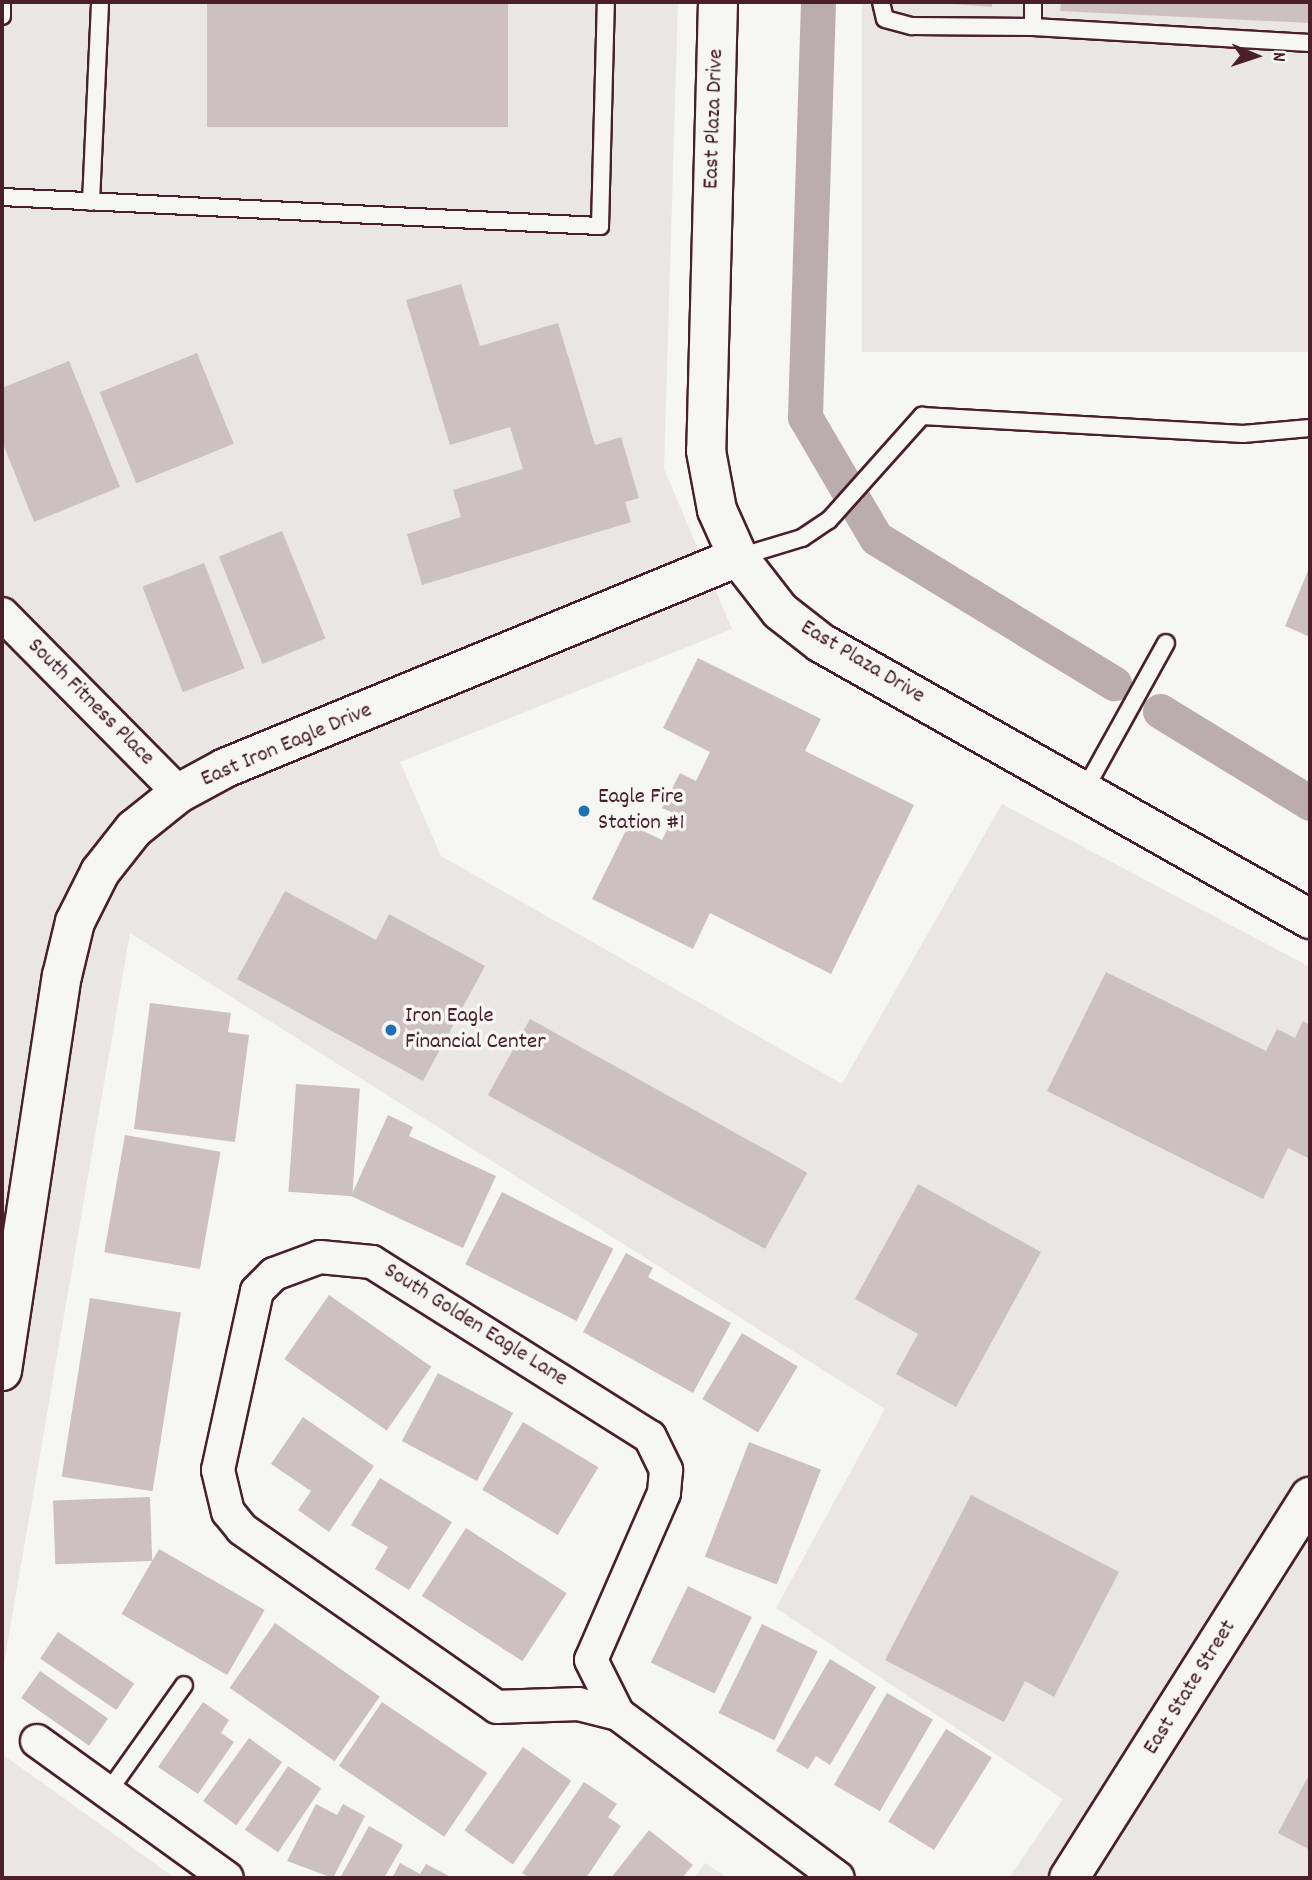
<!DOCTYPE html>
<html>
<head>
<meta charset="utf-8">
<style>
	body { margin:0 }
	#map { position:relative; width:1312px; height:1880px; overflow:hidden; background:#f6f6f2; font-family:Dekko,sans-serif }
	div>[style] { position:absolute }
	.built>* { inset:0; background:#e9e6e3; transform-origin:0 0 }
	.canal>* { height:35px; margin:-17.5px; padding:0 17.5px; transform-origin:17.5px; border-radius:17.5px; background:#bbadae }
	.building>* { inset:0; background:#ccc1c0; transform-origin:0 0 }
	.roads { filter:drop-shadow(2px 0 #4a1f2b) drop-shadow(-2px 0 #4a1f2b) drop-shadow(0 2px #4a1f2b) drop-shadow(0 -2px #4a1f2b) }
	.lane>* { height:16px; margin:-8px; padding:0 8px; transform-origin:8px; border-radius:8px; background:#f6f6f2 }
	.street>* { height:32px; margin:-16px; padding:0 16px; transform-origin:16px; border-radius:16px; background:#f6f6f2 }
	.secondary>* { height:38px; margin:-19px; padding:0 19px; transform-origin:19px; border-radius:19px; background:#f6f6f2 }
	.dots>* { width:19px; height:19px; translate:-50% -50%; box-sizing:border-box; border:4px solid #f6f6f2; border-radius:50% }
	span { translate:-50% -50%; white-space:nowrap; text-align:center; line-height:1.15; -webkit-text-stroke:7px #f6f6f2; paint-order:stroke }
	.street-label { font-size:23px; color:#4a1f2b }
	.poi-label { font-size:23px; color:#4a1f2b }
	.left { translate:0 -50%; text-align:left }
	.frame { position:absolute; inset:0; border:4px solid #4a1f2b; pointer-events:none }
	.north { position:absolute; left:1221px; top:21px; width:70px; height:70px; -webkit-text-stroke:5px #f6f6f2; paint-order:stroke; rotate:92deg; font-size:19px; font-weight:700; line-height:28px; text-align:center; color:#4a1f2b }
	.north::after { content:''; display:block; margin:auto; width:24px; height:32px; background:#4a1f2b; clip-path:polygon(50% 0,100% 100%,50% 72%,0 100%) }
</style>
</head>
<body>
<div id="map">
	<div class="built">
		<div style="clip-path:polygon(2px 2px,678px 2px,664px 469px,732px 629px,400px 762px,441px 856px,842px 1084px,1002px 804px,1310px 967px,1310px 1878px,1009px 1878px,1063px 1799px,776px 1608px,885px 1409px,130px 933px,2px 1675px)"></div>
		<div style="left:862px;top:2px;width:448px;height:350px"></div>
		<div style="clip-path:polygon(2px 1754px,175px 1878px,2px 1878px)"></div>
		<div style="clip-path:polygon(705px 1863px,728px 1878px,694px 1878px)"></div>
	</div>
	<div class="canal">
		<div style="left:818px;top:2px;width:415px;rotate:91.8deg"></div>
		<div style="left:805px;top:417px;width:140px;rotate:59.6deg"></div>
		<div style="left:876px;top:538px;width:279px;rotate:31.4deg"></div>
		<div style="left:1160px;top:711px;width:176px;rotate:31.5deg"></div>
	</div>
	<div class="building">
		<div style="left:207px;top:2px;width:301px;height:125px"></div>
		<div style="clip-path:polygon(927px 2px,992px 2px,992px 7px)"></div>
		<div style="clip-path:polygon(1061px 2px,1310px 2px,1310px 23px,1060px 11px)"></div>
		<div style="clip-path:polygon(461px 284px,480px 346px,558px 323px,595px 445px,621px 437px,639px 498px,625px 502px,631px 522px,422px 585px,407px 534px,461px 517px,453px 490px,523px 469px,510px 427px,450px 445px,406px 300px)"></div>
		<div style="left:197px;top:353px;width:98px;height:105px;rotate:68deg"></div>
		<div style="clip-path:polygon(69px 361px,120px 487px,34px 522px,2px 441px,2px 388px)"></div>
		<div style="left:282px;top:531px;width:116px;height:68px;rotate:68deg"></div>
		<div style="left:204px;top:563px;width:113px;height:66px;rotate:69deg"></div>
		<div style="clip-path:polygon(1310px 566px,1310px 637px,1285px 626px)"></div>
		<div style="clip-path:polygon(698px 658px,821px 719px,805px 751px,914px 805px,831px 974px,710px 913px,693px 949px,592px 899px,629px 824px,662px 840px,675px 814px,662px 808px,680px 773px,696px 781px,710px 752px,663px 728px)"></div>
		<div style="clip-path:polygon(285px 891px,376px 940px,389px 914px,485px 966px,423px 1081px,237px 979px)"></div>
		<div style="clip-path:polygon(1106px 972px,1266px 1051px,1277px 1029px,1295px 1038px,1303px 1021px,1310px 1025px,1310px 1159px,1288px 1148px,1263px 1199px,1047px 1091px)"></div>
		<div style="clip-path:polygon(150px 1003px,231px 1013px,228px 1032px,249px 1035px,235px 1142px,134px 1129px)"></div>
		<div style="left:530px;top:1019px;width:317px;height:87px;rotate:29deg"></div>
		<div style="left:296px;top:1084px;width:64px;height:108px;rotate:4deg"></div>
		<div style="clip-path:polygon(388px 1115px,413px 1127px,409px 1136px,496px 1176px,463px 1248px,351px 1196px)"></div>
		<div style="left:125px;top:1135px;width:97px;height:119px;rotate:10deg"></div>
		<div style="clip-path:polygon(918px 1184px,1041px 1252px,956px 1407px,896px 1374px,918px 1334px,855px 1299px)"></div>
		<div style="left:502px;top:1192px;width:125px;height:81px;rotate:27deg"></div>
		<div style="clip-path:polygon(626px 1253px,653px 1268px,648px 1277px,731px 1323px,693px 1393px,583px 1332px)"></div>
		<div style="left:329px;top:1295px;width:125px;height:78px;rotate:35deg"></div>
		<div style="left:90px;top:1298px;width:92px;height:181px;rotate:9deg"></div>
		<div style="left:742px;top:1333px;width:65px;height:77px;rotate:31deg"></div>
		<div style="left:438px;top:1373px;width:85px;height:77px;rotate:28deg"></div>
		<div style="clip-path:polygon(303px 1417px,374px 1466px,329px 1532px,298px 1510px,311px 1491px,271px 1464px)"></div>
		<div style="left:523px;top:1422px;width:88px;height:79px;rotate:31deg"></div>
		<div style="left:749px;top:1442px;width:77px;height:123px;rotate:21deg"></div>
		<div style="clip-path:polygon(380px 1478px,452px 1522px,409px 1590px,375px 1569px,388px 1547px,351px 1525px)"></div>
		<div style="clip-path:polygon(971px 1495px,1119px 1572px,1054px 1697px,1025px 1681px,1004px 1722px,885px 1660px)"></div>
		<div style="left:150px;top:1497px;width:64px;height:97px;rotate:88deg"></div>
		<div style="left:466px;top:1528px;width:120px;height:81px;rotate:33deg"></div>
		<div style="left:159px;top:1549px;width:122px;height:75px;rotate:30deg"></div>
		<div style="left:688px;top:1586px;width:71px;height:85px;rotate:26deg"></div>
		<div style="left:275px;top:1623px;width:128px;height:79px;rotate:35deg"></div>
		<div style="left:762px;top:1624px;width:62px;height:99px;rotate:26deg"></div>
		<div style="left:58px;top:1632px;width:92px;height:32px;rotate:34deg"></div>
		<div style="clip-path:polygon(830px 1659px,876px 1687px,830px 1765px,816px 1756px,808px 1769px,776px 1751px)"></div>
		<div style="left:40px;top:1671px;width:83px;height:33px;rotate:35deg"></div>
		<div style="left:887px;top:1693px;width:53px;height:106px;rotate:30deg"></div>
		<div style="clip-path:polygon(203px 1702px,229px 1720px,221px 1733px,234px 1742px,198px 1794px,158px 1767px)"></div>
		<div style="left:382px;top:1702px;width:127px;height:77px;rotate:34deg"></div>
		<div style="left:946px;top:1729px;width:54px;height:109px;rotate:32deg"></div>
		<div style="left:249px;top:1738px;width:41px;height:78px;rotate:36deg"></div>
		<div style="left:523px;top:1747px;width:59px;height:102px;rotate:35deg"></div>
		<div style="left:288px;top:1766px;width:40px;height:77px;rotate:34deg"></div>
		<div style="clip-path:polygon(1310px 1773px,1310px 1850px,1278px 1833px)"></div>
		<div style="clip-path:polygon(584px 1782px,617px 1804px,608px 1817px,621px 1826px,586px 1878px,530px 1878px,522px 1873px)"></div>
		<div style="clip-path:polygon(316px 1804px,337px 1815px,343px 1804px,365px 1816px,333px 1878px,287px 1861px)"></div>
		<div style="clip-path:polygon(369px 1826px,403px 1845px,384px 1878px,340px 1878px)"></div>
		<div style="clip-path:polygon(649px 1830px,693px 1865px,682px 1878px,611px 1878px)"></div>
		<div style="clip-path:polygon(400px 1863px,420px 1874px,426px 1864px,453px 1878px,392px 1878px)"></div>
	</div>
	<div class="roads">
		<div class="lane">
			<div style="left:881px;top:2px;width:17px;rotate:77deg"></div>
			<div style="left:885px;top:19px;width:28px;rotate:15deg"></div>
			<div style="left:912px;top:26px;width:121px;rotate:0.5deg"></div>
			<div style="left:1033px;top:2px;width:25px;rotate:90deg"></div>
			<div style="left:1033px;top:27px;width:277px;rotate:3.3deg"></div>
			<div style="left:2px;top:16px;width:14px;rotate:-90deg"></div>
			<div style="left:2px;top:197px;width:599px;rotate:2.78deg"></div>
			<div style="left:600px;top:226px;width:224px;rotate:-88.5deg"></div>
			<div style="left:91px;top:202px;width:200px;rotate:-87.4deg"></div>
			<div style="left:739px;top:557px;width:66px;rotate:-16.8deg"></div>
			<div style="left:802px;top:538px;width:32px;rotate:-34deg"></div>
			<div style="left:829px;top:520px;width:140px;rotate:-48.2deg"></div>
			<div style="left:922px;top:416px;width:322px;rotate:3.2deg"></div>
			<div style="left:1243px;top:434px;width:67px;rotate:-5.1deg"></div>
			<div style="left:1084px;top:791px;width:169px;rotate:-61deg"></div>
			<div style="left:108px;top:1792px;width:131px;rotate:-54.6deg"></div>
		</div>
		<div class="street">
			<div style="left:2px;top:614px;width:252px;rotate:45.3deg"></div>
			<div style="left:320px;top:1257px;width:52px;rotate:5.5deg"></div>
			<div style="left:372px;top:1262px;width:328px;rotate:32.2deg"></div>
			<div style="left:650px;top:1437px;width:37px;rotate:64deg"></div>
			<div style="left:666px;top:1470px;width:23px;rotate:95deg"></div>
			<div style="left:664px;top:1493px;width:182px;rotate:113.6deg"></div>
			<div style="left:591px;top:1660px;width:60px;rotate:63.4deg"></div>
			<div style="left:618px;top:1714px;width:41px;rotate:-166deg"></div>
			<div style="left:578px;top:1704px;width:81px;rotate:177.9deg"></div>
			<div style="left:497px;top:1707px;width:311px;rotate:-145.1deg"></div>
			<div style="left:242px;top:1529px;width:22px;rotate:-129deg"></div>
			<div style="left:228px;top:1512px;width:43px;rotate:-103.4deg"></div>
			<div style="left:218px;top:1470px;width:183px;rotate:-77.7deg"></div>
			<div style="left:257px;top:1291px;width:24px;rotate:-45deg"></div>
			<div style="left:274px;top:1274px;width:49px;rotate:-20.3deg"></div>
			<div style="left:618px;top:1714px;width:274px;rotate:36.7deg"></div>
			<div style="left:37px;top:1741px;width:234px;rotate:35.8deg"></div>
		</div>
		<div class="secondary">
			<div style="left:718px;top:2px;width:449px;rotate:91.5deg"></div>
			<div style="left:706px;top:451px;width:60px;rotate:79.4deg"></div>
			<div style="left:717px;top:510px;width:51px;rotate:65.9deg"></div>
			<div style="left:738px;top:557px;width:68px;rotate:52.1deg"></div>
			<div style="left:780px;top:611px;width:52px;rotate:38deg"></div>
			<div style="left:821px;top:643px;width:562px;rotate:29.44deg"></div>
			<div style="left:2px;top:1371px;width:400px;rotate:-81.4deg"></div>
			<div style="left:62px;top:976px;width:56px;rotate:-76.5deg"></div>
			<div style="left:75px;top:922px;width:56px;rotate:-63.4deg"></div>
			<div style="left:100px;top:872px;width:55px;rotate:-51.7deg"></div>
			<div style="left:134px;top:829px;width:58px;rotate:-38.7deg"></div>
			<div style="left:179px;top:793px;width:52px;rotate:-28.5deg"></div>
			<div style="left:225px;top:768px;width:555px;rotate:-22.36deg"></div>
			<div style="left:1069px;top:1878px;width:451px;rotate:-57.7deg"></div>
		</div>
	</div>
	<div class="dots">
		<div style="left:584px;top:811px;background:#1f6fb2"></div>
		<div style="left:391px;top:1030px;background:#1f6fb2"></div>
	</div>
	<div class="street-label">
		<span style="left:715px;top:119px;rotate:-88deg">East Plaza Drive</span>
		<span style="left:862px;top:663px;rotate:31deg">East Plaza Drive</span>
		<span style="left:90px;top:703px;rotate:45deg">South Fitness Place</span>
		<span style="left:287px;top:746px;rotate:-23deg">East Iron Eagle Drive</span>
		<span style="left:475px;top:1326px;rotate:32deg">South Golden Eagle Lane</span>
		<span style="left:1191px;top:1688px;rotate:-58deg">East State Street</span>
	</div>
	<div class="poi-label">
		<span class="left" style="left:598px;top:811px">Eagle Fire<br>Station #1</span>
		<span class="left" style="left:405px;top:1030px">Iron Eagle<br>Financial Center</span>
	</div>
	<div class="frame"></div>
	<div class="north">N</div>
</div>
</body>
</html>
